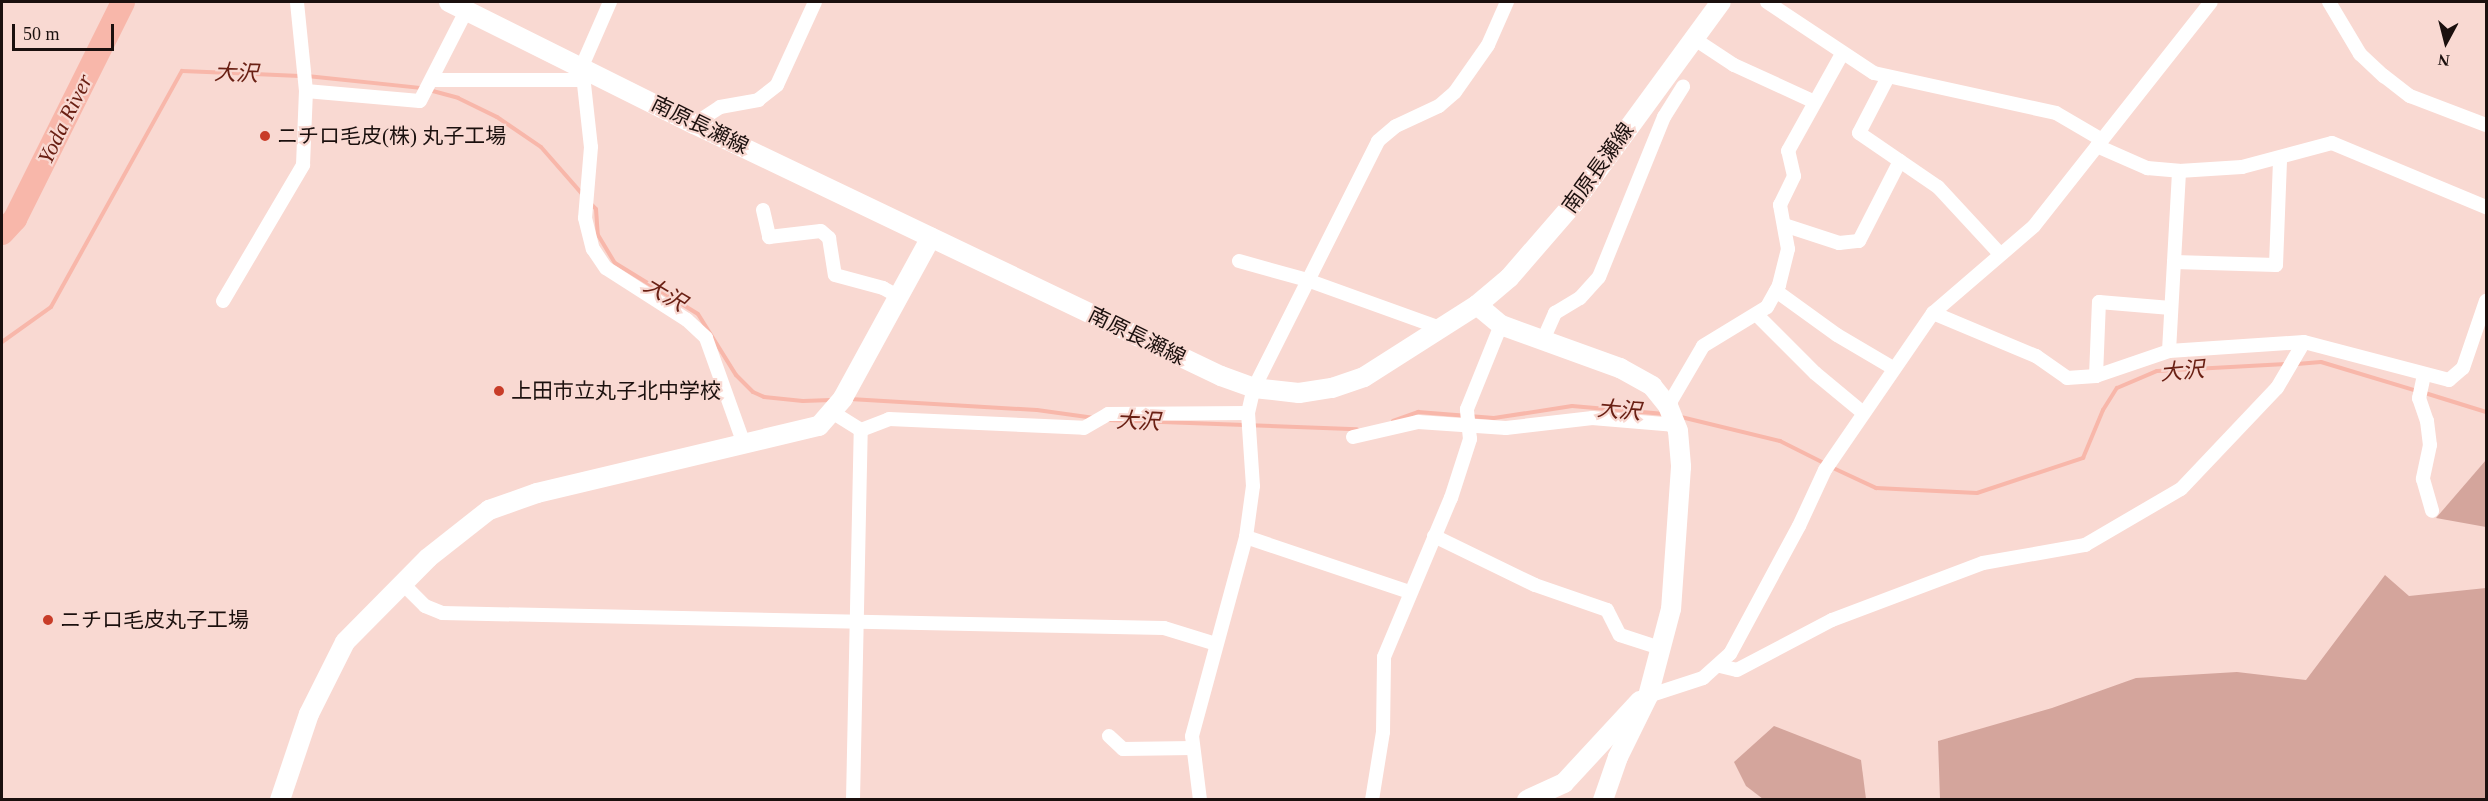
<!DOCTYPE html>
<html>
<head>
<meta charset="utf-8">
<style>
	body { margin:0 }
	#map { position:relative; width:2488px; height:801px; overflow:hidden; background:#f9d9d2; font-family:"Times New Roman","Noto Sans JP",serif }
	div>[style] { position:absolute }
	.green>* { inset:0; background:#d4a59c }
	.stream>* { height:4px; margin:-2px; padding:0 2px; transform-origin:2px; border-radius:2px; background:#f8b7aa }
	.river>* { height:24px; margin:-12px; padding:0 12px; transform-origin:12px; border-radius:12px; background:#f8b7aa }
	.street>* { height:14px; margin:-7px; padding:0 7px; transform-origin:7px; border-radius:7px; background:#fff }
	.secondary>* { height:20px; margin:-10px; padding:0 10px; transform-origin:10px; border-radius:10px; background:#fff }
	.dots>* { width:16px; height:16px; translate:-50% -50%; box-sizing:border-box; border:3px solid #f9d9d2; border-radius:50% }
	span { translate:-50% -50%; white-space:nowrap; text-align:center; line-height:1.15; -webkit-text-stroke:4.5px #f9d9d2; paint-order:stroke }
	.street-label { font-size:21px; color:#1b100e }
	.poi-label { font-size:21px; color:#1b100e }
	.left { translate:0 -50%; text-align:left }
	.water-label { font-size:22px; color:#6a2014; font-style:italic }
	.frame { position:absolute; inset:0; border:3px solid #1b100e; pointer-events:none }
	.north { position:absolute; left:2416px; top:12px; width:60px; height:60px; -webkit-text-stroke:4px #f9d9d2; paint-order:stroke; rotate:187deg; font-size:16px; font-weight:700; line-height:24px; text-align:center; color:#1b100e }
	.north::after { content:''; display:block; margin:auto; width:21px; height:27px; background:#1b100e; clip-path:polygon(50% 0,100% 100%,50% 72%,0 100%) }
	.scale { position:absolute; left:12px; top:24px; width:102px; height:27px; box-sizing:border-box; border:3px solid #1b100e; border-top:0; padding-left:8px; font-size:18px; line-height:21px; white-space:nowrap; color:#1b100e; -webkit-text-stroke:4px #f9d9d2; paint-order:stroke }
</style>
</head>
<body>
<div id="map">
	<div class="green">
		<div style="clip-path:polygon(2486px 460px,2486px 527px,2436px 518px)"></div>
		<div style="clip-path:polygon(2385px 575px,2409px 596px,2486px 588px,2486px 799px,1940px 799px,1938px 741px,2052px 708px,2136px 678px,2237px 672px,2306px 680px)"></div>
		<div style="clip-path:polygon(1774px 726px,1861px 760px,1866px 799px,1763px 799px,1746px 786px,1734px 762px)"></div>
	</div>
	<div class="stream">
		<div style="left:307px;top:76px;width:116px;rotate:6deg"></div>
		<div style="left:429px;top:90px;width:30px;rotate:15deg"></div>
		<div style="left:458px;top:98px;width:43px;rotate:26deg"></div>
		<div style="left:497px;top:117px;width:53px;rotate:34.3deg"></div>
		<div style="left:541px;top:147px;width:64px;rotate:48.8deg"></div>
		<div style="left:590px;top:203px;width:8px;rotate:45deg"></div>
		<div style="left:596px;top:209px;width:26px;rotate:86deg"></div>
		<div style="left:598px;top:235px;width:33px;rotate:59deg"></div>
		<div style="left:615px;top:263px;width:97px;rotate:31.6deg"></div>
		<div style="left:698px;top:314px;width:72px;rotate:58.1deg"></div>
		<div style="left:736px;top:375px;width:24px;rotate:45deg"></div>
		<div style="left:753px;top:392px;width:12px;rotate:24deg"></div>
		<div style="left:764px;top:397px;width:39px;rotate:6deg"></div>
		<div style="left:803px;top:401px;width:28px;rotate:-2deg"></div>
		<div style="left:2px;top:342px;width:60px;rotate:-35.5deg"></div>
		<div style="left:51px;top:307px;width:270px;rotate:-61deg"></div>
		<div style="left:182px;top:71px;width:118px;rotate:2.4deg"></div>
		<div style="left:2297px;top:364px;width:24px;rotate:-5deg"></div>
		<div style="left:2321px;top:362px;width:100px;rotate:16.8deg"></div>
		<div style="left:2425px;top:393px;width:64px;rotate:17.3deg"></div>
		<div style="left:850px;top:399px;width:187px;rotate:3.4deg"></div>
		<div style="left:1037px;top:410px;width:58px;rotate:8deg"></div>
		<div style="left:1681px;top:417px;width:102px;rotate:13.6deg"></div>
		<div style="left:1780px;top:441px;width:49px;rotate:26.6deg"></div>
		<div style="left:1107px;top:420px;width:250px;rotate:2.1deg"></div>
		<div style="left:1393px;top:421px;width:27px;rotate:-20deg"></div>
		<div style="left:1418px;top:412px;width:76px;rotate:4.5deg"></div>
		<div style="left:1494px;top:418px;width:79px;rotate:-8.7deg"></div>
		<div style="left:1572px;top:406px;width:93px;rotate:4.9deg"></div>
		<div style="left:1831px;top:467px;width:50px;rotate:25deg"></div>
		<div style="left:1876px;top:488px;width:101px;rotate:2.8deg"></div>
		<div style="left:1977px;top:493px;width:112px;rotate:-18.3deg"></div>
		<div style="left:2083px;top:458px;width:52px;rotate:-67.4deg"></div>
		<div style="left:2103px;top:410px;width:26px;rotate:-58deg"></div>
		<div style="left:2117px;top:388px;width:43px;rotate:-23deg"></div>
		<div style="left:2157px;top:371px;width:129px;rotate:-3.1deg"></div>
	</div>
	<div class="river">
		<div style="left:2px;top:233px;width:19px;rotate:-47deg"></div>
		<div style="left:15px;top:219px;width:242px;rotate:-63.5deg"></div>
	</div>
	<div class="street">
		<div style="left:610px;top:2px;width:70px;rotate:113.6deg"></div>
		<div style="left:582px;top:66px;width:81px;rotate:83.7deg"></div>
		<div style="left:591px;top:147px;width:71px;rotate:94.8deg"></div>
		<div style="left:585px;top:218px;width:32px;rotate:76deg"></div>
		<div style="left:593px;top:249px;width:23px;rotate:56deg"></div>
		<div style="left:606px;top:268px;width:96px;rotate:32.7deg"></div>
		<div style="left:687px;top:320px;width:26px;rotate:43deg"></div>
		<div style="left:706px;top:338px;width:113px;rotate:70.3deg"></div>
		<div style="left:1767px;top:2px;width:128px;rotate:33.6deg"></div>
		<div style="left:1874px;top:73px;width:186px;rotate:12.4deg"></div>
		<div style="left:2056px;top:113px;width:53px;rotate:30.4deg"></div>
		<div style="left:2329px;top:2px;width:61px;rotate:59.2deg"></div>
		<div style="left:2360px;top:54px;width:33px;rotate:43deg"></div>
		<div style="left:2384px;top:76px;width:33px;rotate:38deg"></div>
		<div style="left:2410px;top:96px;width:81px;rotate:20.9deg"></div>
		<div style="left:1693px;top:38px;width:49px;rotate:33.4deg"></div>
		<div style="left:1734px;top:65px;width:89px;rotate:24.6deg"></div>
		<div style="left:1888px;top:77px;width:63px;rotate:117.4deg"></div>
		<div style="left:1859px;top:133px;width:96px;rotate:34.4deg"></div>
		<div style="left:1938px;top:187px;width:91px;rotate:47.2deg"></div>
		<div style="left:433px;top:80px;width:148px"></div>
		<div style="left:306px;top:91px;width:114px;rotate:5deg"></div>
		<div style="left:420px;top:101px;width:103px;rotate:-62.9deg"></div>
		<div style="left:694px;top:124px;width:31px;rotate:-33deg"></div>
		<div style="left:720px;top:107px;width:39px;rotate:-10deg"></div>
		<div style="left:758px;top:100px;width:24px;rotate:-38deg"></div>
		<div style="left:777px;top:85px;width:91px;rotate:-65.4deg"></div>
		<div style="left:2097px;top:146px;width:55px;rotate:23.7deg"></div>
		<div style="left:2147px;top:168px;width:32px;rotate:5deg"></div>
		<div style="left:2179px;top:171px;width:63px;rotate:-3.6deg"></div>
		<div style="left:2242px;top:167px;width:93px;rotate:-14.9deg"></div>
		<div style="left:2332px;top:143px;width:167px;rotate:22.6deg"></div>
		<div style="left:763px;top:210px;width:28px;rotate:77deg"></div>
		<div style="left:769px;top:237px;width:52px;rotate:-6.6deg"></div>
		<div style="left:821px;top:231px;width:11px;rotate:41deg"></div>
		<div style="left:829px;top:238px;width:37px;rotate:81deg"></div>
		<div style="left:835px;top:275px;width:50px;rotate:15.2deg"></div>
		<div style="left:883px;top:288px;width:18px;rotate:29deg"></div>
		<div style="left:1784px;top:225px;width:58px;rotate:18.1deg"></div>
		<div style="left:1839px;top:243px;width:20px;rotate:-6deg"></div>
		<div style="left:1859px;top:241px;width:90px;rotate:-62.9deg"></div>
		<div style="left:1239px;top:261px;width:71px;rotate:15.6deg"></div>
		<div style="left:1307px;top:280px;width:141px;rotate:19.8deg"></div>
		<div style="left:2174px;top:262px;width:102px;rotate:1.7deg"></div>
		<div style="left:2276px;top:265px;width:106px;rotate:-87.8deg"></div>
		<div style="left:1776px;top:291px;width:75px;rotate:35.8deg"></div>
		<div style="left:1837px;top:335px;width:65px;rotate:30.5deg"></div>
		<div style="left:223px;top:301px;width:158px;rotate:-59.5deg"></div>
		<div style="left:303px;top:165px;width:74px;rotate:-87.7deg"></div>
		<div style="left:306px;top:91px;width:89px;rotate:-95.8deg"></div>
		<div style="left:1933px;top:313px;width:112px;rotate:22.7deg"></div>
		<div style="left:2036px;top:356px;width:38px;rotate:35deg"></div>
		<div style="left:2067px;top:378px;width:29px;rotate:-4deg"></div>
		<div style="left:2096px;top:376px;width:77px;rotate:-18.9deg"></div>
		<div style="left:2169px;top:351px;width:135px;rotate:-3.8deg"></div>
		<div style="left:2304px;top:342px;width:150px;rotate:14.7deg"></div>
		<div style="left:2449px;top:380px;width:18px;rotate:-41deg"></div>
		<div style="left:2463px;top:368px;width:71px;rotate:-71.1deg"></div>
		<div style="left:1757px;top:315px;width:82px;rotate:45deg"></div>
		<div style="left:1815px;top:373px;width:61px;rotate:39.7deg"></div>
		<div style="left:1543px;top:340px;width:30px;rotate:-66deg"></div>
		<div style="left:1555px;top:313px;width:29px;rotate:-31deg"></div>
		<div style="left:1580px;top:298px;width:28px;rotate:-48deg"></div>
		<div style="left:1599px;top:277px;width:173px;rotate:-67.9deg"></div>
		<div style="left:1664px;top:117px;width:36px;rotate:-58deg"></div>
		<div style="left:2169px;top:351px;width:180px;rotate:-86.8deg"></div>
		<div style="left:2424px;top:375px;width:24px;rotate:102deg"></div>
		<div style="left:2419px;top:398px;width:24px;rotate:71deg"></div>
		<div style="left:2427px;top:421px;width:24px;rotate:83deg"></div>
		<div style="left:2430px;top:445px;width:35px;rotate:102deg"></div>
		<div style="left:2423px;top:479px;width:33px;rotate:74deg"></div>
		<div style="left:2096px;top:376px;width:74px;rotate:-87.7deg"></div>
		<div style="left:2099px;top:302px;width:72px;rotate:4.8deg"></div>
		<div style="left:1668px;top:406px;width:69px;rotate:-59.7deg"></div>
		<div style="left:1703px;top:346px;width:75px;rotate:-31.4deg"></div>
		<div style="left:1767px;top:307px;width:25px;rotate:-61deg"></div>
		<div style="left:1779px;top:285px;width:37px;rotate:-76deg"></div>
		<div style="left:1788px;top:249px;width:45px;rotate:-100.3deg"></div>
		<div style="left:1780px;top:205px;width:32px;rotate:-64deg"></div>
		<div style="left:1794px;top:176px;width:26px;rotate:-103deg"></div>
		<div style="left:1788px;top:151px;width:111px;rotate:-60.9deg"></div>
		<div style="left:832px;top:412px;width:34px;rotate:32deg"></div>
		<div style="left:861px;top:430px;width:30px;rotate:-21deg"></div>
		<div style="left:889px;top:419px;width:195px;rotate:2.6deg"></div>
		<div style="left:1084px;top:428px;width:28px;rotate:-30deg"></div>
		<div style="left:1108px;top:414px;width:140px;rotate:-0.4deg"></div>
		<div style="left:1353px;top:437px;width:67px;rotate:-13deg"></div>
		<div style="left:1418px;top:422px;width:88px;rotate:3.9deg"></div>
		<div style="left:1506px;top:428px;width:87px;rotate:-6.6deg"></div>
		<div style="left:1592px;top:418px;width:84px;rotate:4.8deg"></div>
		<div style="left:1434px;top:536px;width:112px;rotate:25.9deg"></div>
		<div style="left:1535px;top:585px;width:76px;rotate:19.1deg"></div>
		<div style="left:1607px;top:610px;width:28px;rotate:63deg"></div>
		<div style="left:1620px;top:635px;width:45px;rotate:18deg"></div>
		<div style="left:1246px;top:537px;width:172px;rotate:18.6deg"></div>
		<div style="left:403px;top:584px;width:31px;rotate:45deg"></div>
		<div style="left:425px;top:606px;width:18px;rotate:22deg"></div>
		<div style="left:442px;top:613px;width:722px;rotate:1.19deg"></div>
		<div style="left:1164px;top:628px;width:54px;rotate:17.1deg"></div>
		<div style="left:1720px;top:666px;width:17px;rotate:13deg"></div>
		<div style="left:1737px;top:670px;width:107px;rotate:-27.8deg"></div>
		<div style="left:1832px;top:620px;width:161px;rotate:-20.7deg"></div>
		<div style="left:1983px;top:563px;width:104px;rotate:-10deg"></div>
		<div style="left:2085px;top:545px;width:111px;rotate:-30.3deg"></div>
		<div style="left:2181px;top:489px;width:139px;rotate:-46.5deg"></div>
		<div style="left:2277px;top:388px;width:53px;rotate:-59.6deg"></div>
		<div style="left:1648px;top:696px;width:58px;rotate:-18.1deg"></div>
		<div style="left:1703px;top:678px;width:36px;rotate:-42deg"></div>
		<div style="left:1730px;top:654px;width:145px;rotate:-61.7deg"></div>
		<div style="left:1799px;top:526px;width:62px;rotate:-65.1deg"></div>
		<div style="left:1825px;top:470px;width:191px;rotate:-55.5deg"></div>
		<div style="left:1933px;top:313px;width:133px;rotate:-40.7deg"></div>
		<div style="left:2034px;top:226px;width:285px;rotate:-51.7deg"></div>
		<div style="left:1109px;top:736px;width:19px;rotate:43deg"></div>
		<div style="left:1123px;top:749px;width:70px;rotate:-0.8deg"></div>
		<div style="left:853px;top:800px;width:370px;rotate:-88.8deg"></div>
		<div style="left:1200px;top:800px;width:64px;rotate:-97.1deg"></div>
		<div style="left:1192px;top:736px;width:206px;rotate:-74.8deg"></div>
		<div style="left:1246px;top:537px;width:51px;rotate:-82.2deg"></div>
		<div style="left:1253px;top:486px;width:73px;rotate:-93.9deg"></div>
		<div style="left:1248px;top:413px;width:26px;rotate:-77deg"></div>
		<div style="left:1254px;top:388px;width:276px;rotate:-63.3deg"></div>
		<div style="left:1378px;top:141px;width:23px;rotate:-40deg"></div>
		<div style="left:1396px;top:126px;width:47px;rotate:-24.9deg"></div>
		<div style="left:1439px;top:106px;width:21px;rotate:-41deg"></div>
		<div style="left:1455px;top:92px;width:57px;rotate:-54.9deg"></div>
		<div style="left:1488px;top:45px;width:47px;rotate:-66.2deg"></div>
		<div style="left:1372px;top:800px;width:69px;rotate:-80.8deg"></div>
		<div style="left:1383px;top:732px;width:75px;rotate:-89.2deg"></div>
		<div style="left:1384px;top:657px;width:173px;rotate:-67.2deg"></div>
		<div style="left:1451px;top:498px;width:62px;rotate:-72.1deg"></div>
		<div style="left:1470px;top:439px;width:30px;rotate:-96deg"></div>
		<div style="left:1467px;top:409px;width:91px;rotate:-68deg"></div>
	</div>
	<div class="secondary">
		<div style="left:449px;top:2px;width:274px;rotate:26.5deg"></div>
		<div style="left:694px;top:124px;width:584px;rotate:25.56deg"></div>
		<div style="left:1221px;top:376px;width:35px;rotate:20deg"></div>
		<div style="left:1254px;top:388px;width:45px;rotate:6.3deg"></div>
		<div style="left:1299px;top:393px;width:33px;rotate:-9deg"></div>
		<div style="left:1332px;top:388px;width:34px;rotate:-19deg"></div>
		<div style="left:1364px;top:377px;width:134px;rotate:-32.5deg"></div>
		<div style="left:1477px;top:305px;width:42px;rotate:-40.2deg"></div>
		<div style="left:1509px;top:278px;width:98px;rotate:-49.1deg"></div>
		<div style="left:1573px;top:204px;width:250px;rotate:-53.8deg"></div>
		<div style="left:1477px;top:305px;width:31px;rotate:40deg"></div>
		<div style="left:1501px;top:325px;width:127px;rotate:19.9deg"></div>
		<div style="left:1620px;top:368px;width:37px;rotate:29deg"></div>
		<div style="left:1652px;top:386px;width:26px;rotate:51deg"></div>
		<div style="left:1668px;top:406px;width:27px;rotate:68deg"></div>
		<div style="left:1678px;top:431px;width:36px;rotate:85deg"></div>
		<div style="left:1681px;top:467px;width:142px;rotate:94deg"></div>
		<div style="left:1671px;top:609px;width:90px;rotate:104.8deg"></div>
		<div style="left:1648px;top:696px;width:68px;rotate:116.2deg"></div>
		<div style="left:1618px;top:757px;width:46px;rotate:109.2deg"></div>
		<div style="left:280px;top:800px;width:91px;rotate:-71.4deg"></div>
		<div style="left:309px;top:714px;width:80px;rotate:-63.4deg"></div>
		<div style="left:345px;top:642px;width:118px;rotate:-45.3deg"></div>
		<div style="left:428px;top:558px;width:78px;rotate:-38.2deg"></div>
		<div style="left:489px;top:510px;width:51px;rotate:-19.5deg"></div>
		<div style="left:537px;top:493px;width:290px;rotate:-13.4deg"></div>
		<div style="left:819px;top:426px;width:37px;rotate:-49deg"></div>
		<div style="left:843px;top:398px;width:183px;rotate:-61.3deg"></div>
		<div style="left:1527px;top:800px;width:41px;rotate:-24.7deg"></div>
		<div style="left:1564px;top:783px;width:112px;rotate:-47.2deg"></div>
	</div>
	<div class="dots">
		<div style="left:265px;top:136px;background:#c83c28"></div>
		<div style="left:499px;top:391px;background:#c83c28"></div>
		<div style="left:48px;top:620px;background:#c83c28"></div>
	</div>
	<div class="street-label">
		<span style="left:700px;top:125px;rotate:26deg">南原長瀬線</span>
		<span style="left:1598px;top:168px;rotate:-54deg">南原長瀬線</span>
		<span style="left:1137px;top:336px;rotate:26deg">南原長瀬線</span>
	</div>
	<div class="poi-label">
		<span class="left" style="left:277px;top:136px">ニチロ毛皮(株) 丸子工場</span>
		<span class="left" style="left:511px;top:391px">上田市立丸子北中学校</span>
		<span class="left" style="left:60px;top:620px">ニチロ毛皮丸子工場</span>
	</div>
	<div class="water-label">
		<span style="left:236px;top:73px;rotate:2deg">大沢</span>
		<span style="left:65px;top:119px;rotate:-64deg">Yoda River</span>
		<span style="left:665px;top:294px;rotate:31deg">大沢</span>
		<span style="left:2182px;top:371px;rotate:-5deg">大沢</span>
		<span style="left:1619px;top:410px;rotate:5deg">大沢</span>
		<span style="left:1138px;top:421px;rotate:3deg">大沢</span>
	</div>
	<div class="frame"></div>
	<div class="north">N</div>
	<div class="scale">50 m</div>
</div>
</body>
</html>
